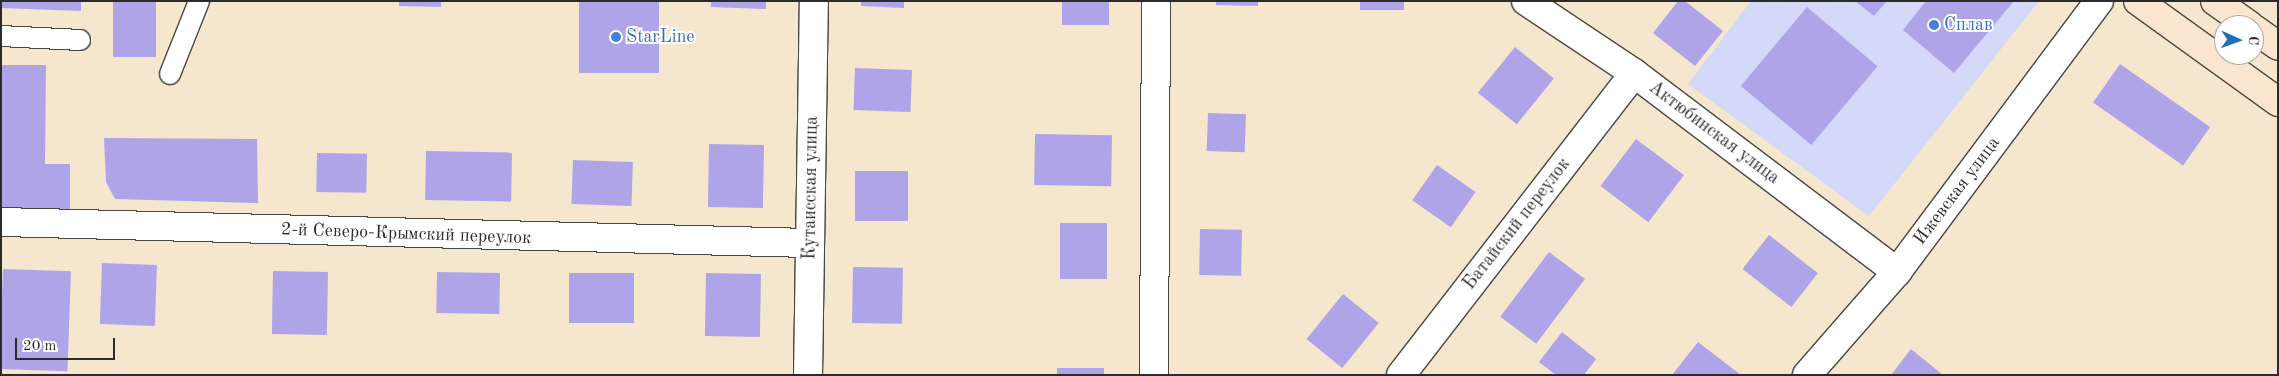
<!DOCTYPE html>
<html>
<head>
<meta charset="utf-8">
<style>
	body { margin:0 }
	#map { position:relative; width:2279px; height:376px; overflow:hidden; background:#f5e6ce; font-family:"Old Standard TT",serif }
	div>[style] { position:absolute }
	.built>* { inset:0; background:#d4d8f9 }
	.building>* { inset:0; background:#afa4e7; transform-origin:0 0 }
	.roads { filter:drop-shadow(1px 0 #494743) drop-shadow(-1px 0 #494743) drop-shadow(0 1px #494743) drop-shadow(0 -1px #494743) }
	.lane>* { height:20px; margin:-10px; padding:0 10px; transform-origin:10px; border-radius:10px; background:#fff }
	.street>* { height:28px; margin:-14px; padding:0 14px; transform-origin:14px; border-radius:14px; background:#fff }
	.secondary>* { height:28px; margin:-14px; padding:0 14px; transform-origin:14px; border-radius:14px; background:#fce5cf }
	.dots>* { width:14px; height:14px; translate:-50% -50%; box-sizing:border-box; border:2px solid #fff; border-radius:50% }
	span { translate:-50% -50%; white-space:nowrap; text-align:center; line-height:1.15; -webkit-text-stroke:4px #fff; paint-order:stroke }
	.shop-label { font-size:18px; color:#366cbe }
	.left { translate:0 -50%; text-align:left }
	.street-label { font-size:18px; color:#2b2b2b }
	.frame { position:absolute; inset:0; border:2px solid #2b2b2b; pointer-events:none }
	.north { position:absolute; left:2214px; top:15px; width:50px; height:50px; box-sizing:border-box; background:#fff; border:1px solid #aaa; border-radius:50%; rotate:92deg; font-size:14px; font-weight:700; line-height:20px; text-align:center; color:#2b2b2b }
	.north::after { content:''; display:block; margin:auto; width:18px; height:22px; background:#1f6fb2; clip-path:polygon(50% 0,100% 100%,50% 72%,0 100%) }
	.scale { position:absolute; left:15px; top:338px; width:100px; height:22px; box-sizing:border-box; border:2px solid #2b2b2b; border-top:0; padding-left:6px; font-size:15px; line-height:18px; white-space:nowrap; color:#2b2b2b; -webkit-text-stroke:4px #fff; paint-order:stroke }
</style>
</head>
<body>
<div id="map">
	<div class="built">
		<div style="clip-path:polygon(1751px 1px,2039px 1px,1869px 216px,1688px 84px)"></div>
	</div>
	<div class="building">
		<div style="clip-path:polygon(1px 1px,81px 1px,81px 11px,1px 8px)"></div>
		<div style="left:113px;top:1px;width:43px;height:56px"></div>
		<div style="clip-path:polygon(399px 1px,441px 1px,441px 7px,399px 6px)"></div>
		<div style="left:579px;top:1px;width:80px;height:72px"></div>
		<div style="clip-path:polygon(711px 1px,766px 1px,766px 9px,711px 7px)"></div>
		<div style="clip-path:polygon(861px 1px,904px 1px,904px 8px,861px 6px)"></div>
		<div style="left:1062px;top:1px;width:47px;height:24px"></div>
		<div style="clip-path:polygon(1216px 1px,1258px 1px,1258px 6px,1216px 5px)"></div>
		<div style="left:1360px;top:1px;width:44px;height:9px"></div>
		<div style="clip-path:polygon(1678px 1px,1685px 1px,1723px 31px,1695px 66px,1653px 33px)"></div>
		<div style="clip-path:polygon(1855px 1px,1887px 1px,1874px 16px)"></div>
		<div style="clip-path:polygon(1926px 1px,2014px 1px,1954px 73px,1903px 30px)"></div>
		<div style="left:1807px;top:7px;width:92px;height:103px;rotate:40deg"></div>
		<div style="left:1515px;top:47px;width:50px;height:59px;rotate:39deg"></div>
		<div style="left:2120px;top:64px;width:110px;height:47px;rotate:35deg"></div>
		<div style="clip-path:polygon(1px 65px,46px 65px,45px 164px,70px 164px,70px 209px,1px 209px)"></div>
		<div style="left:855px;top:68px;width:57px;height:42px;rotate:2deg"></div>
		<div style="left:1208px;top:113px;width:38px;height:38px;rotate:2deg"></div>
		<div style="left:1035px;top:134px;width:77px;height:51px;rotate:1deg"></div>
		<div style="clip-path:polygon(104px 138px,257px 139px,258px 203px,115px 199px,106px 182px)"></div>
		<div style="left:1636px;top:139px;width:60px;height:59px;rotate:37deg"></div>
		<div style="left:709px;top:144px;width:55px;height:63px;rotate:1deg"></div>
		<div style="left:426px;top:151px;width:86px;height:49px;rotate:1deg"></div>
		<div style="left:317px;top:153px;width:50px;height:39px;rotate:1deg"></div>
		<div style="left:573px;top:160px;width:60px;height:44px;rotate:2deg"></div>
		<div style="left:1437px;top:165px;width:47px;height:43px;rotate:35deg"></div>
		<div style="left:855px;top:171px;width:53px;height:50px"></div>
		<div style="left:1060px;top:223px;width:47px;height:56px"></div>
		<div style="left:1200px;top:229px;width:42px;height:46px;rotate:1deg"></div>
		<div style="left:1769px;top:235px;width:62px;height:43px;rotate:38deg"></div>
		<div style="left:1549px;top:252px;width:45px;height:81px;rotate:37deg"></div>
		<div style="left:102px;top:263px;width:55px;height:61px;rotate:2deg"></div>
		<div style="left:853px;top:267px;width:50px;height:56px;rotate:1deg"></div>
		<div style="left:3px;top:269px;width:68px;height:100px;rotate:2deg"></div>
		<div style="left:273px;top:271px;width:55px;height:63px;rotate:1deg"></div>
		<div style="left:437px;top:272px;width:63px;height:41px;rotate:1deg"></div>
		<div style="left:569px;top:273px;width:65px;height:50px"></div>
		<div style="left:706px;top:273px;width:55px;height:63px;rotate:1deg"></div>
		<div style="left:1343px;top:294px;width:46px;height:58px;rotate:39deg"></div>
		<div style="clip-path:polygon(1562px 332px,1596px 359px,1584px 375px,1556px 375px,1539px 362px)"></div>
		<div style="clip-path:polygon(1698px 342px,1741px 375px,1672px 375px)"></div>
		<div style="clip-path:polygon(1911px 349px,1943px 375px,1891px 375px)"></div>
		<div style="left:1057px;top:368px;width:47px;height:7px"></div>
	</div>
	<div class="roads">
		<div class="lane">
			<div style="left:1px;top:36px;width:79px;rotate:2.9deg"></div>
			<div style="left:170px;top:74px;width:79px;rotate:-68.3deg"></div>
		</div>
		<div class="street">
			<div style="left:1526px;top:1px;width:130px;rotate:33.7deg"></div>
			<div style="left:1634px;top:73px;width:330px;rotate:37.1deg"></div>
			<div style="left:1px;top:222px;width:809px;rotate:1.49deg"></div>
			<div style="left:808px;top:375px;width:374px;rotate:-89.1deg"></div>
			<div style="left:1154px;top:375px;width:374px;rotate:-89.7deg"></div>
			<div style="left:1401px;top:375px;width:381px;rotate:-52.3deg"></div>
			<div style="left:1807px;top:375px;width:137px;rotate:-48.9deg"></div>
			<div style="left:1897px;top:272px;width:338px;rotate:-53.3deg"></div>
		</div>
		<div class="secondary">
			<div style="left:2138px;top:1px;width:173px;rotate:35.8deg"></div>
			<div style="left:2215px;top:1px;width:42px;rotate:35.2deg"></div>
			<div style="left:2254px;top:29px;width:29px;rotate:35deg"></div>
		</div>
	</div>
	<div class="dots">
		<div style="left:1934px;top:25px;background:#3f7fe0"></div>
		<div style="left:616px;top:37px;background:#3f7fe0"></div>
	</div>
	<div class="shop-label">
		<span class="left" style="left:1944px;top:25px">Сплав</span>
		<span class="left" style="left:626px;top:37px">StarLine</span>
	</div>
	<div class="street-label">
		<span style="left:1714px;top:133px;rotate:37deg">Актюбинская улица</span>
		<span style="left:811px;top:188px;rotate:-89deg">Кутаисская улица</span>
		<span style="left:1957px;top:191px;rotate:-53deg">Ижевская улица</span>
		<span style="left:1517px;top:224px;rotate:-52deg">Батайский переулок</span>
		<span style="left:406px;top:234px;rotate:2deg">2-й Северо-Крымский переулок</span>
	</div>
	<div class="frame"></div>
	<div class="north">С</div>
	<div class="scale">20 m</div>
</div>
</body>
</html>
